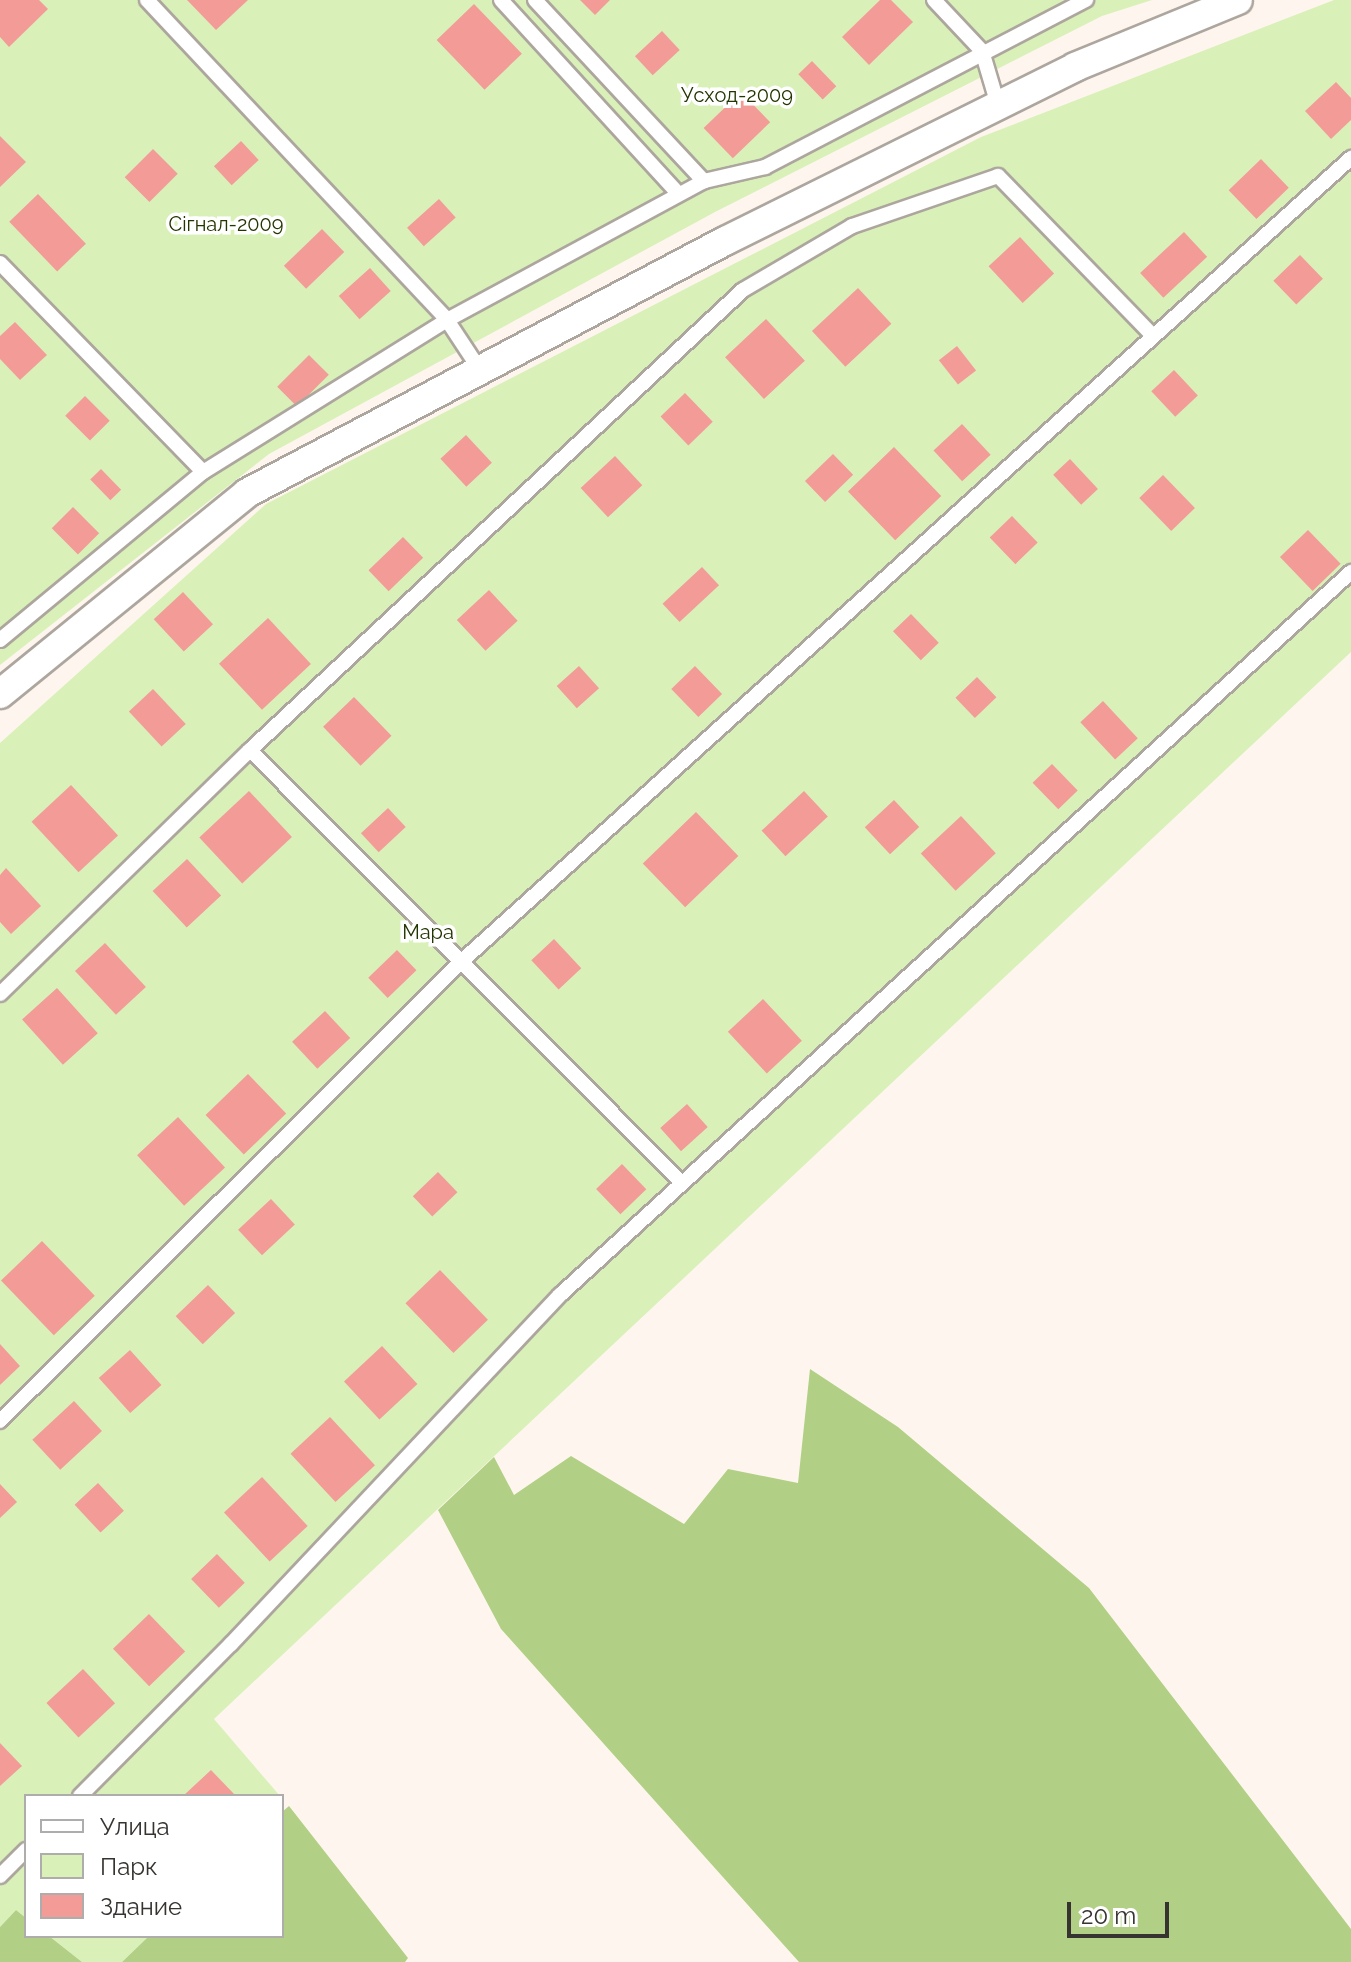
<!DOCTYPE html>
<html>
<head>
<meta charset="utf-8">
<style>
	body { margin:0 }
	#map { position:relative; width:1351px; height:1962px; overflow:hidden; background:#fef6ee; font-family:Raleway,sans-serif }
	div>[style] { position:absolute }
	.green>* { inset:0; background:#d9f1b9 }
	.forest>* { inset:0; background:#b1d085 }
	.building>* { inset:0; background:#f39c97; transform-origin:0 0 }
	.roads { filter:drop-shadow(2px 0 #ada69e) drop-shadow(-2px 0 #ada69e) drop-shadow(0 2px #ada69e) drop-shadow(0 -2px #ada69e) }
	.lane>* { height:14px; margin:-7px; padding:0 7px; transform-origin:7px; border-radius:7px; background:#fff }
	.street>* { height:28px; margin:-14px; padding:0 14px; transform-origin:14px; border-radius:14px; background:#fff }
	span { translate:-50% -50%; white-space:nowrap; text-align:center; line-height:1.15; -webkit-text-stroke:7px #fff; paint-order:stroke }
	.park-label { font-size:20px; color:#233500 }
	.legend { position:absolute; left:24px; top:1794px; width:260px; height:144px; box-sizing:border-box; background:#fff; border:2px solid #afadac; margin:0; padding:10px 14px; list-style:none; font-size:24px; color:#363330 }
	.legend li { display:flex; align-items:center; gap:16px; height:40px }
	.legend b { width:40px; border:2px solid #afadac }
	.scale { position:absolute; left:1067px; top:1902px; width:102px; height:36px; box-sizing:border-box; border:4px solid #363330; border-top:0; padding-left:10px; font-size:24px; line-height:28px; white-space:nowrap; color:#363330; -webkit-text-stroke:6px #fff; paint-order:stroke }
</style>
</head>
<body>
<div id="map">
	<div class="green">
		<div style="clip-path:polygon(0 0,1152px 0,1102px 16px,715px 212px,269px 454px,0 665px)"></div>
		<div style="clip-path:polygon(1334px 0,1351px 0,1351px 652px,214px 1719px,280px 1796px,26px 1796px,26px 1918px,16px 1910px,0 1927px,0 743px,266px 504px,981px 137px)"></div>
		<div style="clip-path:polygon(49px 1936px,149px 1936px,122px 1962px,82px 1962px)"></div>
	</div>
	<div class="forest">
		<div style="clip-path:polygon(810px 1369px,898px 1427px,1089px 1588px,1351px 1929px,1351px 1962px,799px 1962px,501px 1629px,438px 1510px,494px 1457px,514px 1495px,571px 1456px,684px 1524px,728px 1469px,798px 1483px)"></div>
		<div style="clip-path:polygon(289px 1806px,408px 1958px,405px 1962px,122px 1962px,149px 1936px,282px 1936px,282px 1812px)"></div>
		<div style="clip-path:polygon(16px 1910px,26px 1918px,26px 1936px,49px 1936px,82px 1962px,0 1962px,0 1927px)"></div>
	</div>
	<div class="building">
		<div style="clip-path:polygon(0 0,39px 0,48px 9px,9px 47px,0 37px)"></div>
		<div style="clip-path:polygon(187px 0,248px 0,216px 30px)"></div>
		<div style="clip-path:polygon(580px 0,610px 0,595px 15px)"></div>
		<div style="clip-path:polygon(880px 0,891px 0,913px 22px,869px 65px,842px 37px)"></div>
		<div style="left:474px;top:4px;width:69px;height:52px;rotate:46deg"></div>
		<div style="left:662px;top:31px;width:26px;height:37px;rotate:47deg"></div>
		<div style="left:812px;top:61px;width:35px;height:19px;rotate:46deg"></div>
		<div style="clip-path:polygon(1336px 82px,1351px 98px,1351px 120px,1331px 139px,1305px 111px)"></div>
		<div style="left:741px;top:92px;width:42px;height:52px;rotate:46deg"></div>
		<div style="clip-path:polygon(0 136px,26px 162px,0 187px)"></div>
		<div style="left:241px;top:141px;width:26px;height:37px;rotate:47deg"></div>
		<div style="left:153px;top:149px;width:35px;height:40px;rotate:45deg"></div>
		<div style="left:1261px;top:159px;width:40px;height:45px;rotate:46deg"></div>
		<div style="left:38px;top:194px;width:69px;height:40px;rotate:46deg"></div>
		<div style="left:439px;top:199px;width:25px;height:43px;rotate:48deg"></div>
		<div style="left:322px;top:229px;width:32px;height:53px;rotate:46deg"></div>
		<div style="left:1184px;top:232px;width:34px;height:60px;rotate:47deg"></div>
		<div style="left:1020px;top:237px;width:50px;height:43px;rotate:47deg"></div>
		<div style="left:1300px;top:255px;width:33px;height:37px;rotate:46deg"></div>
		<div style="left:370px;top:268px;width:31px;height:42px;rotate:48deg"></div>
		<div style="left:858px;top:288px;width:49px;height:63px;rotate:47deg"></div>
		<div style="left:766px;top:319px;width:57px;height:56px;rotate:47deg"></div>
		<div style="clip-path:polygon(15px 322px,47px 355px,20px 380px,0 359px,0 336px)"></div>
		<div style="left:957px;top:346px;width:31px;height:23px;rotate:52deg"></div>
		<div style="left:309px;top:355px;width:28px;height:45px;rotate:45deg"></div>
		<div style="left:1174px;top:370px;width:35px;height:31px;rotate:47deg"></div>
		<div style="left:685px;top:393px;width:40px;height:34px;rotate:46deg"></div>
		<div style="left:85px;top:396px;width:35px;height:28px;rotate:45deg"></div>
		<div style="left:962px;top:424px;width:42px;height:39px;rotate:47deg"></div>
		<div style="left:466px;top:435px;width:38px;height:35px;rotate:47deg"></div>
		<div style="left:894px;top:447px;width:68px;height:64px;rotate:46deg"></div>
		<div style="left:833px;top:454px;width:29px;height:39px;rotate:46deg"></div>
		<div style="left:615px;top:456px;width:40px;height:47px;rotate:47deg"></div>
		<div style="left:1070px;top:459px;width:41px;height:23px;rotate:47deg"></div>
		<div style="left:101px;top:469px;width:29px;height:15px;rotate:46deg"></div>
		<div style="left:1163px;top:475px;width:46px;height:33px;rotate:46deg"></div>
		<div style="left:73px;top:507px;width:37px;height:30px;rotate:45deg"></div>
		<div style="left:1012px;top:516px;width:37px;height:31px;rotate:46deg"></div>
		<div style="left:1308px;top:530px;width:47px;height:39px;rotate:46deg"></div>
		<div style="left:403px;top:537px;width:29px;height:48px;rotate:46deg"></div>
		<div style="left:702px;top:567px;width:25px;height:54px;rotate:47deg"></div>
		<div style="left:489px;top:590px;width:42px;height:44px;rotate:47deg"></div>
		<div style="left:183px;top:592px;width:44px;height:40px;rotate:47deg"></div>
		<div style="left:911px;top:614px;width:40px;height:25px;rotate:46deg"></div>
		<div style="left:268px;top:618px;width:63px;height:67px;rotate:47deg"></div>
		<div style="left:579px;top:666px;width:30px;height:30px;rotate:48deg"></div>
		<div style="left:695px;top:666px;width:39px;height:33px;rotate:46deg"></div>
		<div style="left:977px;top:677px;width:28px;height:30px;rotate:46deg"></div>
		<div style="left:153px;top:689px;width:48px;height:33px;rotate:47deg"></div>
		<div style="left:354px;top:697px;width:54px;height:43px;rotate:46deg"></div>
		<div style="left:1103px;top:701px;width:51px;height:31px;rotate:47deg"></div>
		<div style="left:1052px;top:764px;width:37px;height:27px;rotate:46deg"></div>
		<div style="left:71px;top:785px;width:69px;height:54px;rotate:47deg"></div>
		<div style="left:249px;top:791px;width:63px;height:68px;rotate:47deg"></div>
		<div style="left:804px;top:791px;width:35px;height:58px;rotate:47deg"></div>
		<div style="left:894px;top:800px;width:37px;height:40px;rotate:47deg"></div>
		<div style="left:388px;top:808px;width:26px;height:37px;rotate:47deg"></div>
		<div style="left:696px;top:812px;width:61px;height:74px;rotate:46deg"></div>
		<div style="left:961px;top:816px;width:51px;height:55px;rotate:47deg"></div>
		<div style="left:187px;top:859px;width:50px;height:47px;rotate:47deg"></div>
		<div style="clip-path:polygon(6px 868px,41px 906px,11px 934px,0 922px,0 875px)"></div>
		<div style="left:554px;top:939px;width:40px;height:31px;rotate:47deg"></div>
		<div style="left:105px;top:943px;width:60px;height:41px;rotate:47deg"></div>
		<div style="left:397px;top:950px;width:28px;height:40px;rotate:46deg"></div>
		<div style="left:57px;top:988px;width:61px;height:47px;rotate:48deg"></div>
		<div style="left:763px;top:999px;width:57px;height:48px;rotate:47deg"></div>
		<div style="left:325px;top:1011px;width:37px;height:45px;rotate:47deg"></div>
		<div style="left:248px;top:1074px;width:55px;height:59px;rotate:46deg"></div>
		<div style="left:687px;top:1104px;width:31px;height:36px;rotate:48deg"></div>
		<div style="left:178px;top:1117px;width:69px;height:56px;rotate:47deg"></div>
		<div style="left:622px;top:1164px;width:35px;height:36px;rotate:46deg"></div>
		<div style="left:438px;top:1172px;width:28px;height:35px;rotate:46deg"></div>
		<div style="left:271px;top:1199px;width:35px;height:45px;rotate:47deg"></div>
		<div style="left:42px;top:1241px;width:76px;height:57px;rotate:46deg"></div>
		<div style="left:440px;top:1270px;width:69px;height:48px;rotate:46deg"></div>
		<div style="left:208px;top:1285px;width:39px;height:45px;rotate:46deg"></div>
		<div style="clip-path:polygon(0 1344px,20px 1366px,0 1385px)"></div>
		<div style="left:382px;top:1346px;width:52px;height:52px;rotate:47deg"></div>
		<div style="left:130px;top:1350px;width:47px;height:42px;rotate:48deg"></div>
		<div style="left:74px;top:1401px;width:41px;height:57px;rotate:47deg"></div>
		<div style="left:330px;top:1417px;width:66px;height:54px;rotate:47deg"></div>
		<div style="left:262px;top:1477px;width:67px;height:52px;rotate:47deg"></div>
		<div style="left:98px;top:1483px;width:38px;height:32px;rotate:47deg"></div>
		<div style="clip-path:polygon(0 1484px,17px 1502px,0 1518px)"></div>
		<div style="left:217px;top:1554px;width:40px;height:36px;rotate:46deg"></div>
		<div style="left:149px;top:1614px;width:52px;height:50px;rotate:46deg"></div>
		<div style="left:83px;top:1669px;width:47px;height:50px;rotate:47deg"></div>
		<div style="clip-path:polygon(0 1743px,22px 1766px,0 1786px)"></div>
		<div style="clip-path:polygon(211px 1770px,236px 1796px,183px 1796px)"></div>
	</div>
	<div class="roads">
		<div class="lane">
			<div style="left:147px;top:0;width:439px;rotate:46.8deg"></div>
			<div style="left:447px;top:320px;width:60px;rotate:56.6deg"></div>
			<div style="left:501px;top:0;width:263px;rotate:47.5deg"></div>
			<div style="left:535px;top:0;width:248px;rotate:47deg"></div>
			<div style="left:934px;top:0;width:70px;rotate:46.7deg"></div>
			<div style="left:982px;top:51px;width:56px;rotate:73.5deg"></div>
			<div style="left:0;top:263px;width:291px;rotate:45.8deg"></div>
			<div style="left:0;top:640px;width:264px;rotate:-39.6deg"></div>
			<div style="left:203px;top:472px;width:287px;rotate:-31.9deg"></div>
			<div style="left:447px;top:320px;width:292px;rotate:-28.4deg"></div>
			<div style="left:704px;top:181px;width:63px;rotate:-12.9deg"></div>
			<div style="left:765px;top:167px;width:362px;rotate:-27.5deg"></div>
			<div style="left:250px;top:750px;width:612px;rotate:45.07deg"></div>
			<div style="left:0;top:994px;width:349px;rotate:-44.3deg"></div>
			<div style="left:250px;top:750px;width:674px;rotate:-43.02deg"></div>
			<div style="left:743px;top:290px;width:126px;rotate:-30.4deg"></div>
			<div style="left:852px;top:226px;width:154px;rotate:-18.9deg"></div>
			<div style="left:998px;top:176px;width:221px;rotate:45.9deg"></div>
			<div style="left:0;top:1421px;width:653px;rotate:-44.88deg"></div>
			<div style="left:463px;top:960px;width:1197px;rotate:-42.09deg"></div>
			<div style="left:80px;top:1796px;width:214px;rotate:-45.2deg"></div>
			<div style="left:231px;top:1644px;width:480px;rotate:-46.7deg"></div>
			<div style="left:560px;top:1295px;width:1072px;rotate:-42.43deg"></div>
			<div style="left:0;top:1876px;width:37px;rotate:-45deg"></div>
		</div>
		<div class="street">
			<div style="left:0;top:694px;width:318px;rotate:-39.1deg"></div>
			<div style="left:247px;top:493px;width:540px;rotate:-27.8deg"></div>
			<div style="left:725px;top:241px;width:391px;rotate:-26.4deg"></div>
			<div style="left:1075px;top:67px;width:176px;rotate:-22.3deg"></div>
		</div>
	</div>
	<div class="park-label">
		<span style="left:737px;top:95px">Усход-2009</span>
		<span style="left:226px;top:224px">Сігнал-2009</span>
		<span style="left:428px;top:932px">Мара</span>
	</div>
	<ul class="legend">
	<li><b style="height:10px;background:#fff"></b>Улица</li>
	<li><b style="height:22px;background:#d9f1b9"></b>Парк</li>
	<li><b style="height:22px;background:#f39c97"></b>Здание</li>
	</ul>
	<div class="scale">20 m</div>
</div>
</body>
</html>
